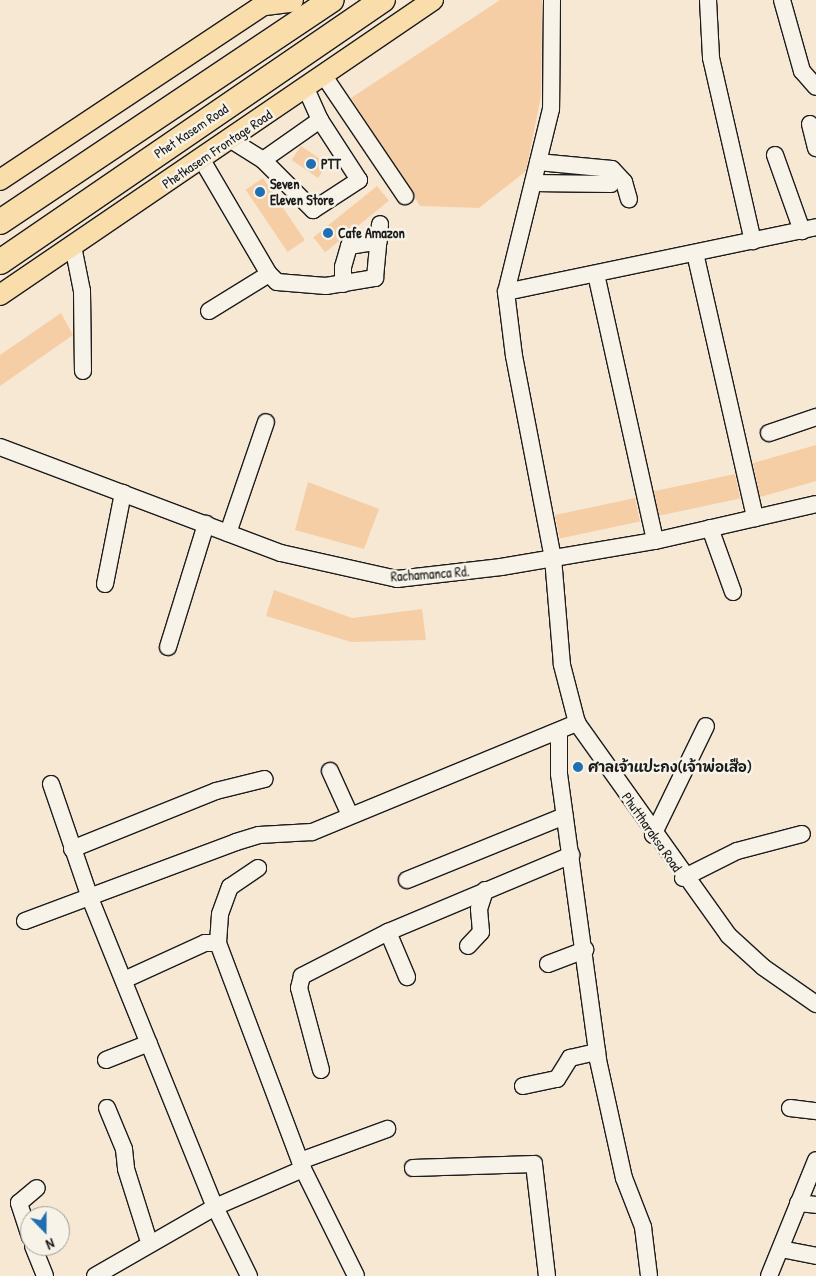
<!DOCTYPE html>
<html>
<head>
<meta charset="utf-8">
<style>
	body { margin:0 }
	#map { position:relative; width:816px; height:1276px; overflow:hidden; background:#f7e8d4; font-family:"Patrick Hand","Playpen Sans Thai",sans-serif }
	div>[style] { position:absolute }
	.building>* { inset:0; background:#f6cea6; transform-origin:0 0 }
	.roads { filter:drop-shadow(1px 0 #1c1c1c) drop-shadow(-1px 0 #1c1c1c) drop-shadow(0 1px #1c1c1c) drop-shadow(0 -1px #1c1c1c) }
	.minor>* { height:16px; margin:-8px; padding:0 8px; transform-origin:8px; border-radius:8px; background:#f7f3e8 }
	.major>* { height:20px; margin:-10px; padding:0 10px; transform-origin:10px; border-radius:10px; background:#f9deab }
	.highway>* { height:24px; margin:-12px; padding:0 12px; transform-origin:12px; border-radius:12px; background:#f9deab }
	.dots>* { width:14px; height:14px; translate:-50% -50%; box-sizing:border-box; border:2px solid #f7f3e8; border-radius:50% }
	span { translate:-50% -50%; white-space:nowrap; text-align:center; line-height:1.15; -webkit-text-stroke:5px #f7f3e8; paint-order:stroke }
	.street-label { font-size:14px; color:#1c1c1c }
	.poi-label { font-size:14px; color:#1c1c1c; font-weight:700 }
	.left { translate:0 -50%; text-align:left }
	.north { position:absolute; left:20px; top:1206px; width:50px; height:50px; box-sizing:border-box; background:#f7f3e8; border:1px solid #9f9d96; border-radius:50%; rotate:158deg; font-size:14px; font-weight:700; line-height:20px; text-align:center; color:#1c1c1c }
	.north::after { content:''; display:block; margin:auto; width:18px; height:22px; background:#1f6fb2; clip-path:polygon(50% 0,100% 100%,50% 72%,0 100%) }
</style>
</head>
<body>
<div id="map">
	<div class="building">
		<div style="clip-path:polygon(500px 0,542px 0,541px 96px,526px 171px,479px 208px,420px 206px,351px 98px)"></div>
		<div style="left:301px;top:146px;width:32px;height:17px;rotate:34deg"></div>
		<div style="left:263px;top:178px;width:75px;height:21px;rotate:56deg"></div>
		<div style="left:377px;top:186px;width:19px;height:82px;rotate:51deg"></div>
		<div style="clip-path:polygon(61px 313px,73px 335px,0 386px,0 355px)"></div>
		<div style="clip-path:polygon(816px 445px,816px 481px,760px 497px,753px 463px)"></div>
		<div style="left:735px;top:474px;width:25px;height:83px;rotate:78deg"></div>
		<div style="clip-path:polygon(308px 482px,379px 509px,364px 549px,295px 530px)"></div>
		<div style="left:635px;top:498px;width:24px;height:82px;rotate:78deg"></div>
		<div style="clip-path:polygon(274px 590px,352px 618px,422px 609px,426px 640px,351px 642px,266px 616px)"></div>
	</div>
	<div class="roads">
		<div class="minor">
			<div style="left:552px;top:0;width:109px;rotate:90.5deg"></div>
			<div style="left:551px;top:109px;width:188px;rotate:103.8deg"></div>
			<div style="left:506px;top:292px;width:64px;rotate:82.9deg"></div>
			<div style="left:514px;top:356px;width:206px;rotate:79.1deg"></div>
			<div style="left:553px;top:558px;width:107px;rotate:85.2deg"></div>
			<div style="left:562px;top:665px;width:60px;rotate:75.5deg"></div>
			<div style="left:577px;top:723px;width:260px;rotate:54.5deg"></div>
			<div style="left:728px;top:935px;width:47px;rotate:42.4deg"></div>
			<div style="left:763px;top:967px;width:65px;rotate:34.9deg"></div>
			<div style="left:708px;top:0;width:58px;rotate:87deg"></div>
			<div style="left:711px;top:58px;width:188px;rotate:77.1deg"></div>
			<div style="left:782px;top:0;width:74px;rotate:74.3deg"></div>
			<div style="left:802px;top:71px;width:21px;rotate:49deg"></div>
			<div style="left:324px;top:76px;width:145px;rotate:56deg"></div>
			<div style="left:810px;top:124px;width:25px;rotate:76deg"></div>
			<div style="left:231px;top:140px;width:38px;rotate:32deg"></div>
			<div style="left:263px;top:160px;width:71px;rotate:45deg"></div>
			<div style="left:313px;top:210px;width:55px;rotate:-33.1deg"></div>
			<div style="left:359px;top:180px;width:72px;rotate:-123deg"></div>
			<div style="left:320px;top:120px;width:35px;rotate:-114deg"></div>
			<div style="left:775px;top:155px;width:81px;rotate:70.4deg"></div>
			<div style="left:202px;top:160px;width:132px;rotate:59.6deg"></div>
			<div style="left:269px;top:274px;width:11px;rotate:45deg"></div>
			<div style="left:277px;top:282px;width:49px;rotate:4.7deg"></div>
			<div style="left:326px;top:286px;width:50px;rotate:-9.3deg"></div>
			<div style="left:375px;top:278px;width:54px;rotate:-84.7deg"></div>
			<div style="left:263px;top:160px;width:70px;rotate:-35.1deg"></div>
			<div style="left:538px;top:162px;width:74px;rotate:5.4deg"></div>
			<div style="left:612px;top:169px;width:18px;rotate:47deg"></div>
			<div style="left:624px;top:182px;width:18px;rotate:74deg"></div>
			<div style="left:533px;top:183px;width:78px;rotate:0.7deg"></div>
			<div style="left:73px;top:246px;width:46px;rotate:78.7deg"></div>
			<div style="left:82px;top:291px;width:80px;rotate:89.3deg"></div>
			<div style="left:695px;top:253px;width:272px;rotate:77.2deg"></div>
			<div style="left:596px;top:274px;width:273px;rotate:77.5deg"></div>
			<div style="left:343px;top:284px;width:17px;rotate:-90deg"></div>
			<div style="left:343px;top:267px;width:22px;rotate:-74deg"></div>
			<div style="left:349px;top:246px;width:30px;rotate:-9deg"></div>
			<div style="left:506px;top:292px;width:317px;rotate:-11.8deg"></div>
			<div style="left:209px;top:311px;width:70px;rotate:-31.7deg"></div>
			<div style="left:769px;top:433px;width:50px;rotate:-18.8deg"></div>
			<div style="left:0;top:447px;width:300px;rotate:20.7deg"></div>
			<div style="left:281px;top:553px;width:119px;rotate:12.6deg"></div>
			<div style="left:397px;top:579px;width:105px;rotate:-6.6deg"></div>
			<div style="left:501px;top:567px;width:156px;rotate:-9.6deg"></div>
			<div style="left:655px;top:541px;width:165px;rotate:-12.9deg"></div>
			<div style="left:710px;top:528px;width:68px;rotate:70.2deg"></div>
			<div style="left:228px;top:533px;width:117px;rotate:-71.1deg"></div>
			<div style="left:105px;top:584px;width:93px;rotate:-78.8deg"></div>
			<div style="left:168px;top:647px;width:129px;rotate:-72.8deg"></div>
			<div style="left:559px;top:732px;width:42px;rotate:90deg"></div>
			<div style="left:559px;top:774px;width:289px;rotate:82.2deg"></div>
			<div style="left:598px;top:1060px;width:121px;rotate:77.6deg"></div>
			<div style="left:624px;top:1178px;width:53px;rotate:68.8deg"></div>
			<div style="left:643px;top:1227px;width:49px;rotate:83deg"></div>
			<div style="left:330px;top:771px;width:48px;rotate:65.6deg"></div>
			<div style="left:51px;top:784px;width:120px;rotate:71.1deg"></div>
			<div style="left:90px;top:898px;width:333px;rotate:68deg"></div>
			<div style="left:215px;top:1207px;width:77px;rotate:63.8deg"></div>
			<div style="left:653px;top:835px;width:121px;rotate:-64.1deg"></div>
			<div style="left:72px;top:849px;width:155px;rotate:-21.9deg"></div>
			<div style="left:216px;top:791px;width:50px;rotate:-13.8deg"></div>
			<div style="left:683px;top:878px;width:60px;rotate:-26.6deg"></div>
			<div style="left:737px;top:851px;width:67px;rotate:-14.7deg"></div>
			<div style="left:407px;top:880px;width:170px;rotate:-22.1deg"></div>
			<div style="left:25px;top:921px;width:225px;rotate:-20.5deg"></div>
			<div style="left:236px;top:842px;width:24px;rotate:-17deg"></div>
			<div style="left:259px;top:835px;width:53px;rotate:-3.2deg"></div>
			<div style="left:312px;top:832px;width:287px;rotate:-22.4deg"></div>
			<div style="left:388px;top:932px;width:49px;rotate:67.1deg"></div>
			<div style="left:218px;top:943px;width:29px;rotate:-86deg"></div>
			<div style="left:220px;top:914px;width:29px;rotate:-70deg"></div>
			<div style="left:230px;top:887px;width:34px;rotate:-34deg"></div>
			<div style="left:468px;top:946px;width:19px;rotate:-47deg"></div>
			<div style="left:481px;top:932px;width:23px;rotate:-95deg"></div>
			<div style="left:479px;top:909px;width:20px;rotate:-72deg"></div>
			<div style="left:548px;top:964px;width:40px;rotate:-21deg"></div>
			<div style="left:124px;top:980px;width:89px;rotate:-24.6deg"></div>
			<div style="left:205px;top:943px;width:13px"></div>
			<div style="left:218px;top:943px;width:241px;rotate:69.4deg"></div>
			<div style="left:303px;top:1169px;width:119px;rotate:63.6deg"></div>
			<div style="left:106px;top:1060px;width:46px;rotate:-21.6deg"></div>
			<div style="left:321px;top:1070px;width:85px;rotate:-105deg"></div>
			<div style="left:299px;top:988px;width:12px;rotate:-76deg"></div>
			<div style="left:302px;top:976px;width:97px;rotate:-27.1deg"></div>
			<div style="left:388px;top:932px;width:199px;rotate:-22.8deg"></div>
			<div style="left:523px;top:1086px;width:35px;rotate:-12deg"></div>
			<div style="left:557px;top:1079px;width:25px;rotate:-58deg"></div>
			<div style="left:570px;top:1058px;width:28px;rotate:-13deg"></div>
			<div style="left:107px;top:1108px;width:44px;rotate:67.5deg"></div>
			<div style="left:124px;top:1149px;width:20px;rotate:84deg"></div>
			<div style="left:126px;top:1169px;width:77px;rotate:72.5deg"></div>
			<div style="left:790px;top:1108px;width:26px;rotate:7deg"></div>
			<div style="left:300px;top:1161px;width:93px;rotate:-20.2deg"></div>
			<div style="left:413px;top:1168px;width:121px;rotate:-1.9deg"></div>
			<div style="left:534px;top:1164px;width:113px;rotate:83.4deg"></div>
			<div style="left:798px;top:1203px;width:18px;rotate:6deg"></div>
			<div style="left:30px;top:1237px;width:36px;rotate:-108deg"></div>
			<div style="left:19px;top:1203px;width:23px;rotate:-40deg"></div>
			<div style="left:33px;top:1246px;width:32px;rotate:68deg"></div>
			<div style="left:781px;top:1249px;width:36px;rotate:11deg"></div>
			<div style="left:95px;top:1276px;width:138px;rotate:-29.9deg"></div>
			<div style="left:215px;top:1207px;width:96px;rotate:-23.4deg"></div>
			<div style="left:769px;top:1276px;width:125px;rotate:-67.9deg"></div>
		</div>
		<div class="major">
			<div style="left:0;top:180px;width:325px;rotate:-33.6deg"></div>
			<div style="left:0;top:295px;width:524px;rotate:-34.27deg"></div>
		</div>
		<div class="highway">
			<div style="left:265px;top:3px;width:26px;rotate:-7deg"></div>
			<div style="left:0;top:222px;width:399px;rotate:-33.8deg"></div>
			<div style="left:0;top:262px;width:464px;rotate:-34.4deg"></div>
		</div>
	</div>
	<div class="dots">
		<div style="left:311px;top:164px;background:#1f6fb2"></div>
		<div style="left:260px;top:192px;background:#1f6fb2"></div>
		<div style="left:328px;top:233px;background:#1f6fb2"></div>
		<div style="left:578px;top:767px;background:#1f6fb2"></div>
	</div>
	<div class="street-label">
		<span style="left:191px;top:131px;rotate:-34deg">Phet Kasem Road</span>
		<span style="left:217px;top:149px;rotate:-34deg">Phetkasem Frontage Road</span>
		<span style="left:430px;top:574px;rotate:-4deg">Rachamanca Rd.</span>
		<span style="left:652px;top:832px;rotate:55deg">Phuttharaksa Road</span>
	</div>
	<div class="poi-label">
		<span class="left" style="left:321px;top:164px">PTT</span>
		<span class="left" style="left:270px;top:192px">Seven<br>Eleven Store</span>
		<span class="left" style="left:338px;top:233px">Cafe Amazon</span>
		<span class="left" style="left:588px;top:767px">ศาลเจ้าแปะกง(เจ้าพ่อเสือ)</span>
	</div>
	<div class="north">N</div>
</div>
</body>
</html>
